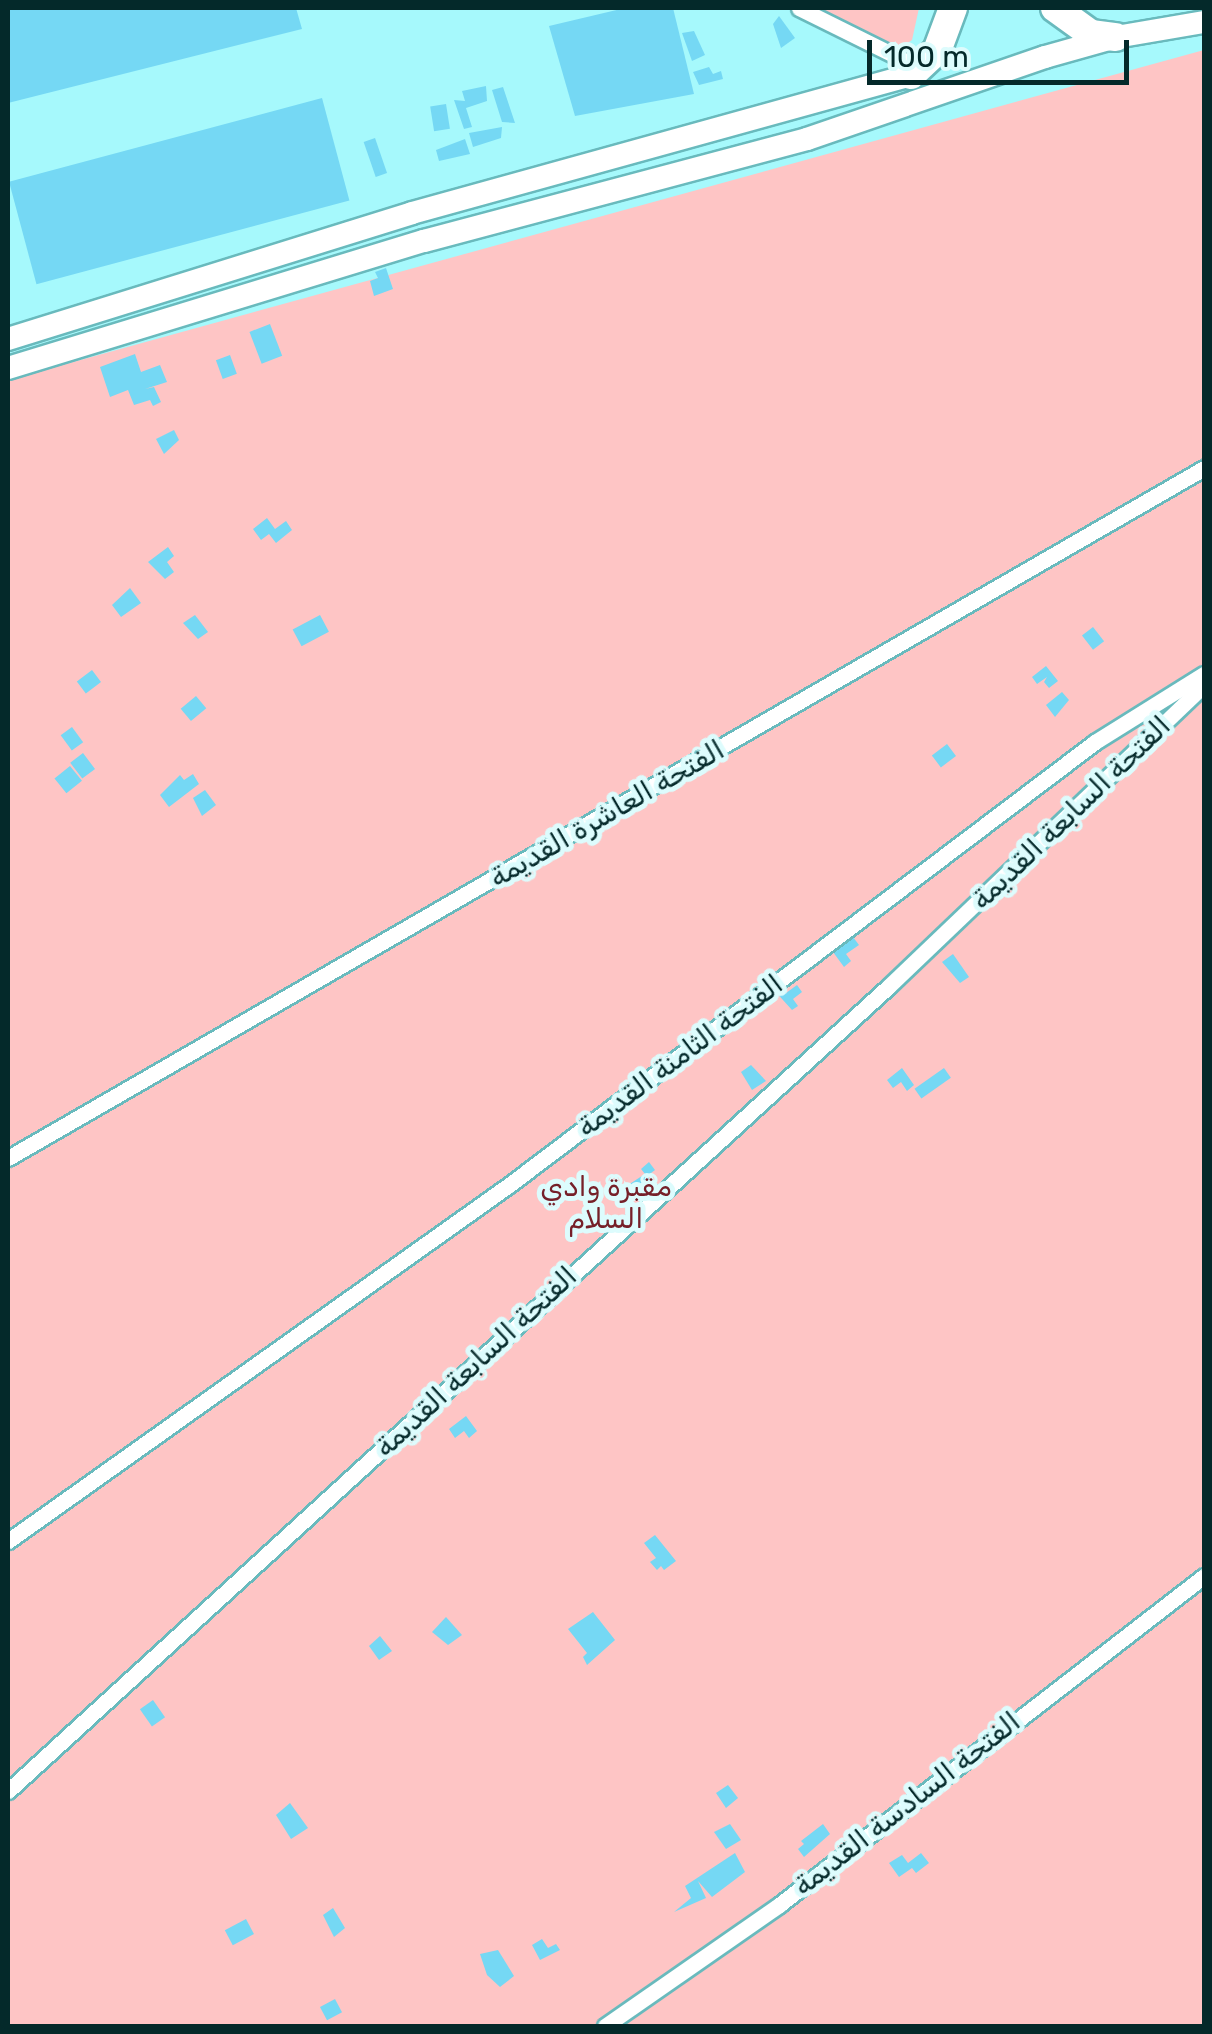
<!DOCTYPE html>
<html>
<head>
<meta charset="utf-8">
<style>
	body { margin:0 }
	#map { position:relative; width:1212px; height:2034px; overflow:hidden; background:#a6f9fc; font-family:Rubik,Vazirmatn,sans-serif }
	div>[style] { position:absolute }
	.green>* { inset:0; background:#fec5c5 }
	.building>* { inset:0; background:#75d8f4; transform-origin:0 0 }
	.roads { filter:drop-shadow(2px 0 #69babd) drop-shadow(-2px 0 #69babd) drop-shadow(0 2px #69babd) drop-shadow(0 -2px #69babd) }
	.street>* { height:15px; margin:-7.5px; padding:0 7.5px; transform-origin:7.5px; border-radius:7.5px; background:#fff }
	.secondary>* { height:22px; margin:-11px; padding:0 11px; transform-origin:11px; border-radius:11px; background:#fff }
	.highway>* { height:28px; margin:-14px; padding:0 14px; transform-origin:14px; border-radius:14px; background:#fff }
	span { translate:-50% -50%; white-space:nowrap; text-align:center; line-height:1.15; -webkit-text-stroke:10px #ddfcfd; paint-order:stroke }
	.street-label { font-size:28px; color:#04292a }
	.park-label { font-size:28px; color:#762029 }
	.frame { position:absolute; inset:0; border:10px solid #04292a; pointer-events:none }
	.scale { position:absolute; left:867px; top:40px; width:262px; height:45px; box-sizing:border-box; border:5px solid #04292a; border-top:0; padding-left:12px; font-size:30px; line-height:35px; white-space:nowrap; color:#04292a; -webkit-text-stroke:8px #ddfcfd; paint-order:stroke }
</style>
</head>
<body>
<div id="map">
	<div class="green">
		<div style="clip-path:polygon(816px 8px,919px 8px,912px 40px,899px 49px)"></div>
		<div style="clip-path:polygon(1204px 50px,1204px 2026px,8px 2026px,8px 380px)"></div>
	</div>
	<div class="building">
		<div style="clip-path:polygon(8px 8px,296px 8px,302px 29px,8px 103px)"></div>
		<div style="clip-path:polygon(625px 8px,673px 8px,694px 94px,575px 116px,549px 26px)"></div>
		<div style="clip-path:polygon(779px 16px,795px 38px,781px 48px,773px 24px)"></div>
		<div style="clip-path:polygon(694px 31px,705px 55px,692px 61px,682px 33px)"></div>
		<div style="clip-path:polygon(709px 67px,713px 74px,721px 71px,723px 79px,699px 85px,693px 72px)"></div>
		<div style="clip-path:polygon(486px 86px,487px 101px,466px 108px,472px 127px,464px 129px,454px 100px,465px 101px,462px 91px)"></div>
		<div style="clip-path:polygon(503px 87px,515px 123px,502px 122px,492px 90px)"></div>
		<div style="left:322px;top:98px;width:106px;height:324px;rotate:75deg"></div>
		<div style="left:446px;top:104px;width:25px;height:16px;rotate:81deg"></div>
		<div style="clip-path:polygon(502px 127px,501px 138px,473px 147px,469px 133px)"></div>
		<div style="left:375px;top:138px;width:37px;height:12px;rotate:71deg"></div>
		<div style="clip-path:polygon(465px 139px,470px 154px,439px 161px,436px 150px)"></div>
		<div style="clip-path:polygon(386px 268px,393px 289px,374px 296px,370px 281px,378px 278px,375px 272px)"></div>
		<div style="left:270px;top:324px;width:34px;height:22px;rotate:69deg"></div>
		<div style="clip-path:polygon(135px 354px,141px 372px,160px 365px,167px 382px,145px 389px,154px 387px,161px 402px,153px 406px,150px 400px,134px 405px,128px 390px,110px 397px,100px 367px)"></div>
		<div style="left:230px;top:355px;width:20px;height:15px;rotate:70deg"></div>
		<div style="clip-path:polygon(174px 430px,179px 440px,164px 454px,156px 439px)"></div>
		<div style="clip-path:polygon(267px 518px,275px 529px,286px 521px,292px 530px,276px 543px,269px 534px,261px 540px,253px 529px)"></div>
		<div style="clip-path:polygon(168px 547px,174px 556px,167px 562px,174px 572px,165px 579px,148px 562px)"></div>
		<div style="clip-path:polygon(130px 588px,141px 603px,121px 617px,112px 605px)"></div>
		<div style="clip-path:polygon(195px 615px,208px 632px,198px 639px,183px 623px)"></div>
		<div style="left:320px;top:615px;width:19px;height:31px;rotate:62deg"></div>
		<div style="left:1093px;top:627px;width:18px;height:14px;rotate:52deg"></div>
		<div style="clip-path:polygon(1046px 666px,1058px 681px,1049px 688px,1044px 682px,1047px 677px,1037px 684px,1032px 677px)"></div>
		<div style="left:92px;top:670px;width:15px;height:19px;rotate:53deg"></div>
		<div style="clip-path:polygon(1062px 692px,1069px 700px,1055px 717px,1046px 705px)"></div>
		<div style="left:196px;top:696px;width:16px;height:20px;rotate:50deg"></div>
		<div style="left:72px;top:727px;width:19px;height:14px;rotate:54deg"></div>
		<div style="left:947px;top:744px;width:15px;height:19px;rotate:53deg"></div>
		<div style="left:83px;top:753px;width:20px;height:16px;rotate:53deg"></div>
		<div style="left:70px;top:766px;width:19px;height:20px;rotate:51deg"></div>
		<div style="clip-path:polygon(193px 774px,199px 784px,169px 807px,160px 795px,180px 775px,184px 780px)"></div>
		<div style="clip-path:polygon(205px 790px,216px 805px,202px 816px,193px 798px)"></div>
		<div style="clip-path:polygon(853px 937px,859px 945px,846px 954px,851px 961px,844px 967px,833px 952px)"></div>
		<div style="clip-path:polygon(953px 954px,969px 977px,960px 983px,942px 962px)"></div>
		<div style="clip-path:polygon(781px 984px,786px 993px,797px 985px,802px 992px,793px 999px,798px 1006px,792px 1010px,773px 989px)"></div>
		<div style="clip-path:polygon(751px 1065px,766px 1081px,752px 1090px,741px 1072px)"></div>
		<div style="clip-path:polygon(902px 1068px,914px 1085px,907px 1091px,901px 1082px,893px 1088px,887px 1080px)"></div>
		<div style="left:944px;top:1068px;width:12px;height:36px;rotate:55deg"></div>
		<div style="clip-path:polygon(649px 1162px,655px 1170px,647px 1176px,653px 1184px,644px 1192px,639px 1185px,630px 1193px,625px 1187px,645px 1174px,641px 1169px)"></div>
		<div style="clip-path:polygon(466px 1416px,477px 1431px,469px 1438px,464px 1431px,455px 1438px,449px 1429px)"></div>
		<div style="clip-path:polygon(655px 1535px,676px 1561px,664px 1570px,661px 1566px,657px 1570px,650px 1562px,656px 1558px,644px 1543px)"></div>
		<div style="clip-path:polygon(593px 1612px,615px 1640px,587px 1665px,583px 1657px,587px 1653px,568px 1629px)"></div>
		<div style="clip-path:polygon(446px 1617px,462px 1635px,448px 1645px,432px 1632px)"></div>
		<div style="clip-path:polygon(380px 1636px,392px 1651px,379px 1660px,369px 1646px)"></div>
		<div style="left:153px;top:1700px;width:21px;height:16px;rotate:55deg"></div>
		<div style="clip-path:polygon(728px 1785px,738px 1798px,726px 1808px,716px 1793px)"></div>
		<div style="clip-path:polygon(290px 1803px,308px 1828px,291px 1839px,276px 1815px)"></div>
		<div style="clip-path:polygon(730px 1824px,741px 1840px,726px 1849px,714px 1832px)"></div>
		<div style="clip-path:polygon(823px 1824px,830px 1834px,804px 1857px,798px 1849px,804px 1844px,801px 1841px)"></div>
		<div style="clip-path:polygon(735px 1853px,745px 1872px,712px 1897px,698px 1881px,706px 1898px,674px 1912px,691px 1898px,685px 1886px)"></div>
		<div style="clip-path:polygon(921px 1853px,929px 1863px,916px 1873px,912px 1868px,899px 1877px,889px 1863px,902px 1855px,908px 1863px)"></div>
		<div style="clip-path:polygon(333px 1908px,345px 1928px,334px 1937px,323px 1915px)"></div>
		<div style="left:246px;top:1919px;width:17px;height:24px;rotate:62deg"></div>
		<div style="clip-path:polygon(542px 1939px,548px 1948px,556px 1944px,560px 1950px,540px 1960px,532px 1945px)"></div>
		<div style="clip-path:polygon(498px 1950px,514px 1976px,500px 1987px,487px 1975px,480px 1954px)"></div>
		<div style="left:335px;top:1999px;width:15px;height:17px;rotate:62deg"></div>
	</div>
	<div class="roads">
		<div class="street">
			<div style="left:799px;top:8px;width:135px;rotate:26.4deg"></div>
			<div style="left:8px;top:1158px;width:1381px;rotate:-29.98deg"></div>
			<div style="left:8px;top:1541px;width:615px;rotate:-35.4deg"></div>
			<div style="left:509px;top:1185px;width:735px;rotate:-37.09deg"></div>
			<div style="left:1095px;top:742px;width:128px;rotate:-32deg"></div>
			<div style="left:8px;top:1791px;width:1193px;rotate:-42.42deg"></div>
			<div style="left:889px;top:986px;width:436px;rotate:-43.7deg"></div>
			<div style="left:605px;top:2026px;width:212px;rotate:-34.8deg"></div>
			<div style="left:779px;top:1905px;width:537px;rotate:-37.74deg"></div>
		</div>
		<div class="secondary">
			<div style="left:8px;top:339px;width:423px;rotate:-17.3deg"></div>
			<div style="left:412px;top:213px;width:518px;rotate:-15.46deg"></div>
			<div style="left:8px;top:368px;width:435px;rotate:-17deg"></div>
			<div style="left:424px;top:241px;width:396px;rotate:-14.9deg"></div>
			<div style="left:807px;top:139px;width:252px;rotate:-19deg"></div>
			<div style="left:1045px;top:57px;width:74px;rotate:-15.7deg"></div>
			<div style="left:1116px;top:37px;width:89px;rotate:-9.7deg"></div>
		</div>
		<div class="highway">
			<div style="left:1055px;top:8px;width:44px;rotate:35.8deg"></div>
			<div style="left:1091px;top:34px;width:25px;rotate:7deg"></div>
			<div style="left:911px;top:75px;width:35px;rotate:-43deg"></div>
			<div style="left:937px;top:51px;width:46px;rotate:-69.6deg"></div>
		</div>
	</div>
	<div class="street-label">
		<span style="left:1071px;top:813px;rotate:-44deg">الفتحة السابعة القديمة</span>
		<span style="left:607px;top:814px;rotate:-30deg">الفتحة العاشرة القديمة</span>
		<span style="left:680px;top:1056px;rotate:-37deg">الفتحة الثامنة القديمة</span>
		<span style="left:476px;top:1362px;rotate:-43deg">الفتحة السابعة القديمة</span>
		<span style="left:907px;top:1804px;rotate:-38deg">الفتحة السادسة القديمة</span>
	</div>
	<div class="park-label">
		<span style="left:606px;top:1203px">مقبرة وادي<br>السلام</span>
	</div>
	<div class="frame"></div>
	<div class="scale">100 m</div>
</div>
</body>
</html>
